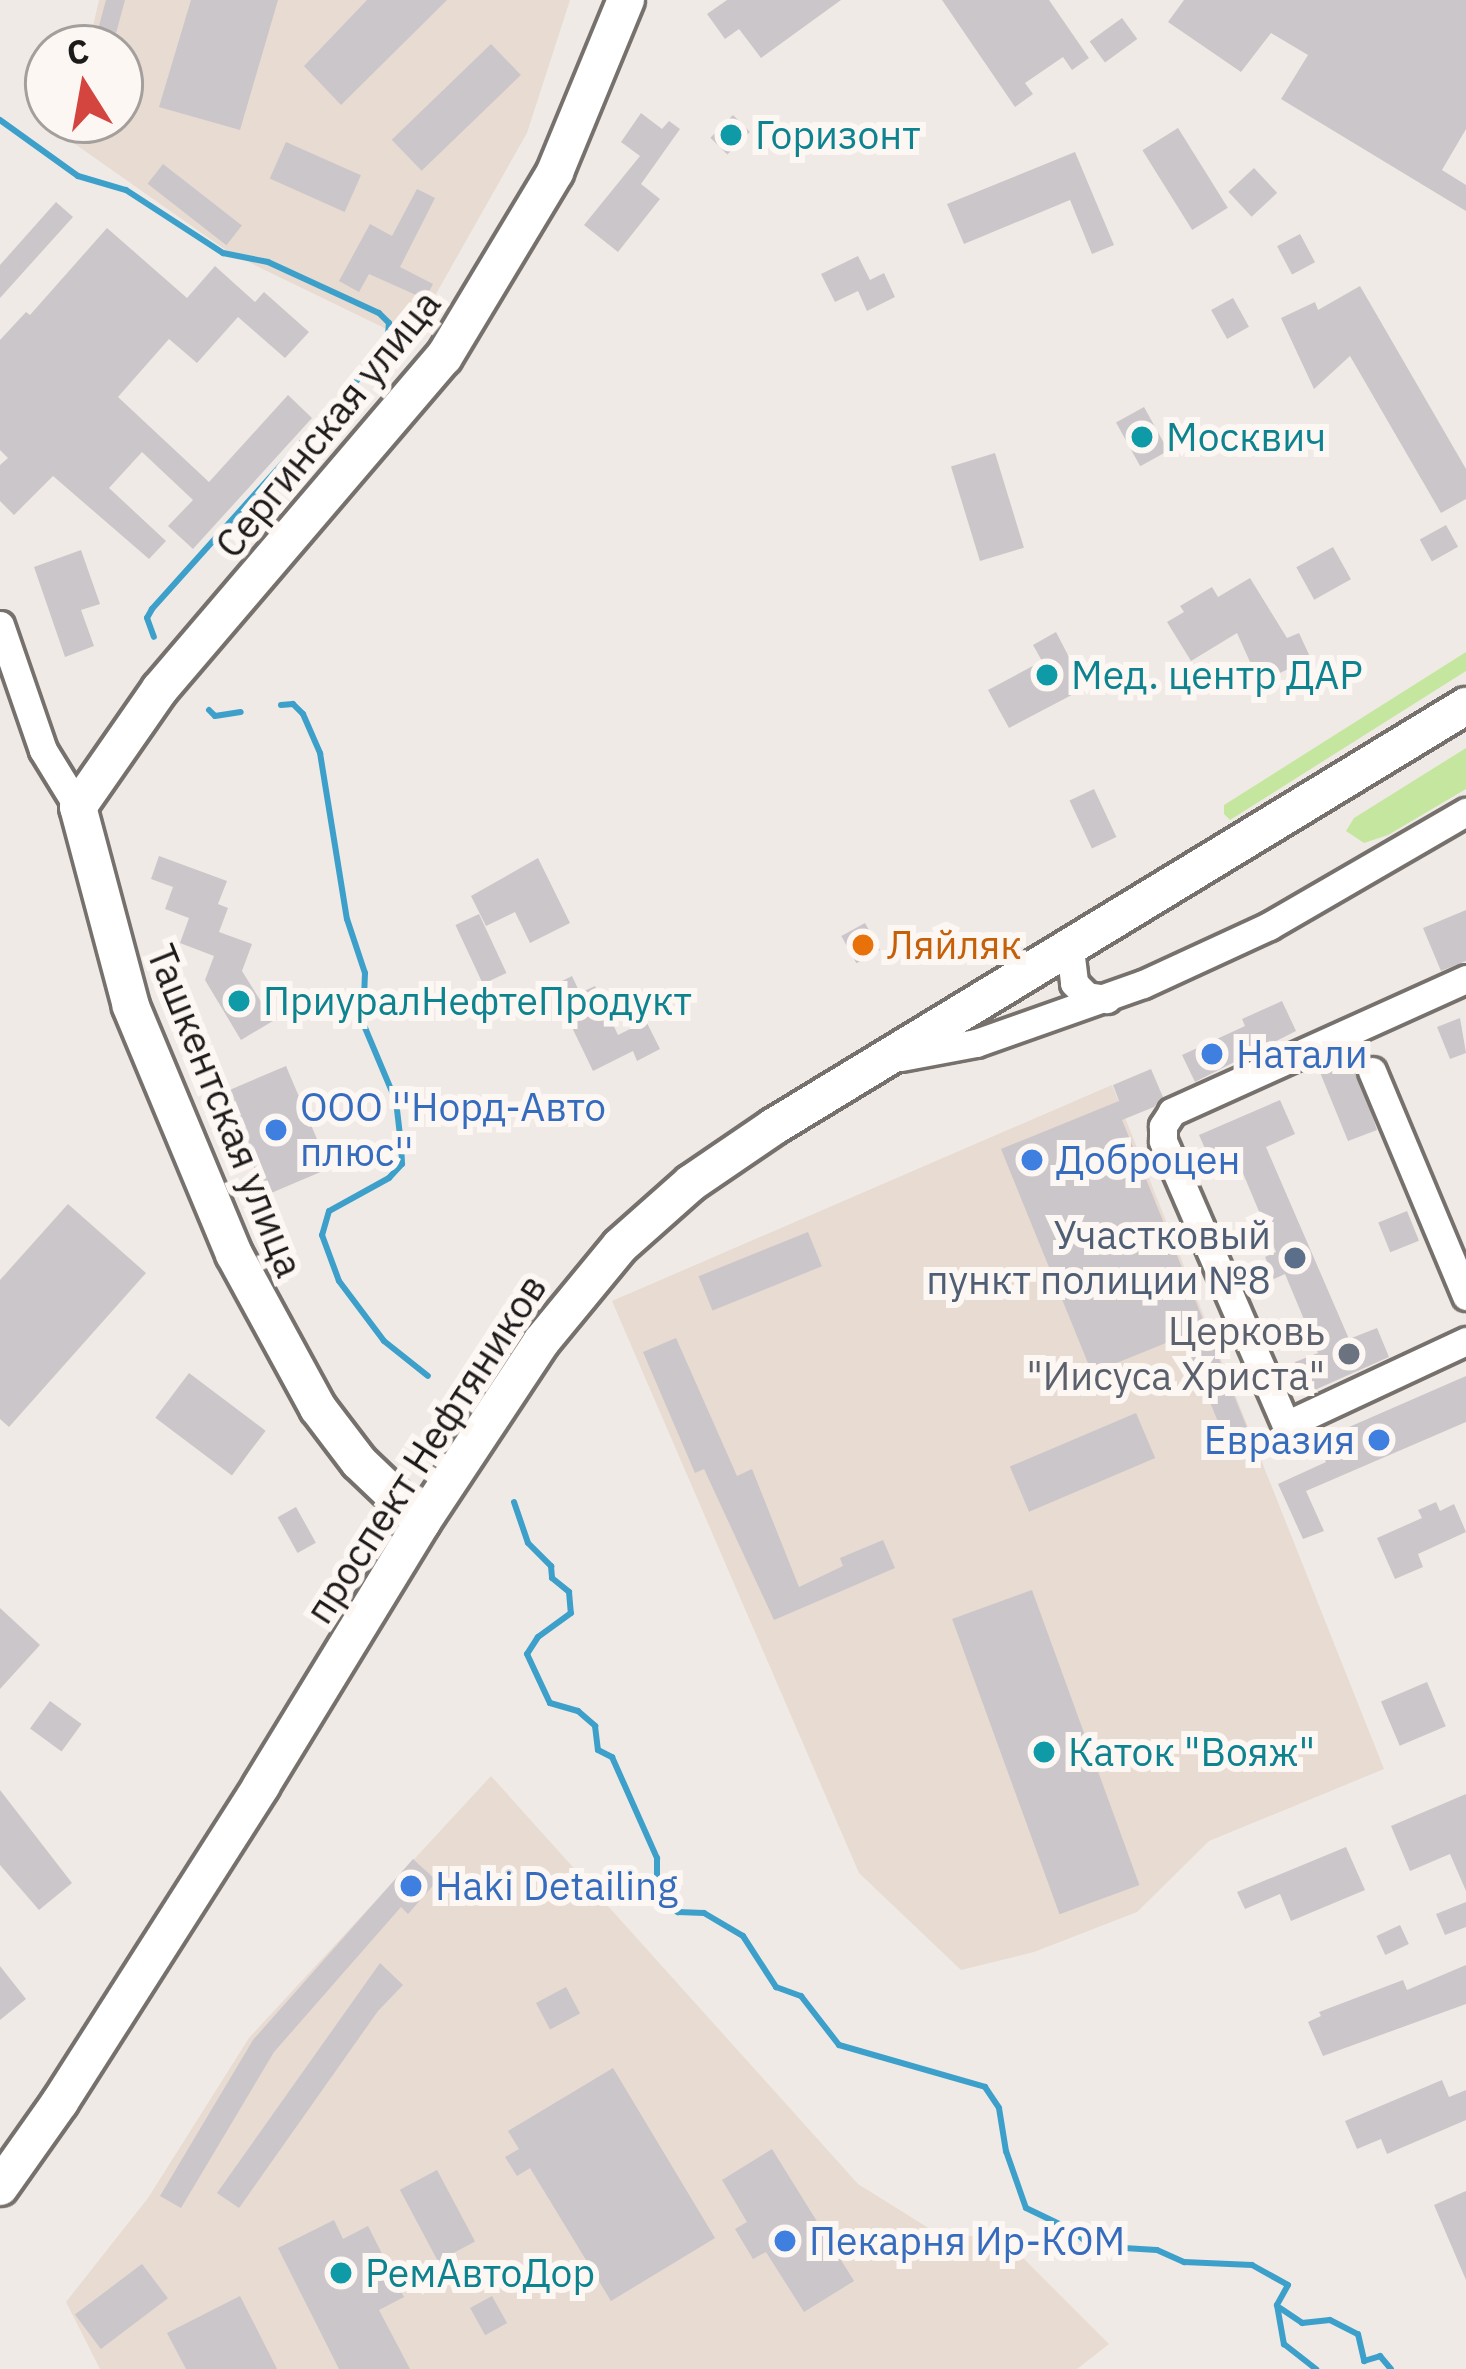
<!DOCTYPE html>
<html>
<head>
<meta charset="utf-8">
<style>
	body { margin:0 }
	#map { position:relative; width:1466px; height:2369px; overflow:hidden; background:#f0eae6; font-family:"IBM Plex Sans",sans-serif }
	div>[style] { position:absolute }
	.built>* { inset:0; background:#e7dbd2 }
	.green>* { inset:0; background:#c5e69f }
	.stream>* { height:6px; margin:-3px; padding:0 3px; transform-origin:3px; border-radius:3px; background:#3da0ca }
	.building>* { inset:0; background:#cbc6ca; transform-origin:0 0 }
	.roads { filter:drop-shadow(3px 0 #76716d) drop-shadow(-3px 0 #76716d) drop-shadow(0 3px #76716d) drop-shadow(0 -3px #76716d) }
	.minor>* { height:27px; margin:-13.5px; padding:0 13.5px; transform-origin:13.5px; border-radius:13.5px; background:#fff }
	.major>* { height:36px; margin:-18px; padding:0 18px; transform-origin:18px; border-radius:18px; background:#fff }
	.dots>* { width:33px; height:33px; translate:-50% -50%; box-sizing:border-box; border:6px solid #fdf7f4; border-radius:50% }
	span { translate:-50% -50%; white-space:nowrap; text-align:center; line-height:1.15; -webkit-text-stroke:12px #fdf7f4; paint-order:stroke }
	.culture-label { font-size:39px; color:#0d838f }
	.left { translate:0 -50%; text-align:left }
	.street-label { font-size:39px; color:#1d1b1a }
	.food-label { font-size:39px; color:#c56008 }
	.shop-label { font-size:39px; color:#366cbe }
	.right { translate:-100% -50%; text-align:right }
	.service-label { font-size:39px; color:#4e5e75 }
	.worship-label { font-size:39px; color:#5b616d }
	.north { position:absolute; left:24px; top:24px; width:120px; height:120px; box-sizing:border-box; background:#fdf7f4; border:3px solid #a39f9d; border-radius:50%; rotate:349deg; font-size:33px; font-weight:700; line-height:48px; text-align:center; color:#1d1b1a }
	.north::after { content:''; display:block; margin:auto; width:42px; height:54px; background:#d4453f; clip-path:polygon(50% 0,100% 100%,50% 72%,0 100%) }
</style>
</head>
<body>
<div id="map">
	<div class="built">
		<div style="clip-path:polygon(99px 0,570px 0,527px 133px,432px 301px,403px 337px,230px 253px,65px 137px,70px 120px,120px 120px,120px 48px,88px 48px)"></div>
		<div style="clip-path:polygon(1112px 1085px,1384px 1769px,1209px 1841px,1137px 1912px,1034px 1952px,961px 1970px,859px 1873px,612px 1301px)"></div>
		<div style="clip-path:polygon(491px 1776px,858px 2184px,938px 2234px,1003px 2238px,1109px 2344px,1077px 2369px,100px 2369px,66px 2302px,148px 2198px,249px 2038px)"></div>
	</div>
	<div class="green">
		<div style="clip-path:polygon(1466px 652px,1466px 671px,1230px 820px,1224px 814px,1224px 805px)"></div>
		<div style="clip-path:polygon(1466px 748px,1466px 789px,1388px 835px,1364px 843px,1346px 831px,1354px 818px)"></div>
	</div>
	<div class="stream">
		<div style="left:0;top:120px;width:96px;rotate:35.7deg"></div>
		<div style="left:78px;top:176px;width:50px;rotate:16.3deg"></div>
		<div style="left:126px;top:190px;width:116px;rotate:33deg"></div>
		<div style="left:223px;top:253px;width:46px;rotate:11.3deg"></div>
		<div style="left:268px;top:262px;width:122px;rotate:24.7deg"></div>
		<div style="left:379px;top:313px;width:14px;rotate:45deg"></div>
		<div style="left:389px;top:323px;width:24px;rotate:95deg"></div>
		<div style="left:387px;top:347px;width:352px;rotate:131.9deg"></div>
		<div style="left:152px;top:609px;width:10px;rotate:119deg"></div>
		<div style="left:147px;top:618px;width:20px;rotate:70deg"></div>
		<div style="left:281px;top:705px;width:12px;rotate:-5deg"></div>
		<div style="left:293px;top:704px;width:14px;rotate:45deg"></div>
		<div style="left:303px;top:714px;width:43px;rotate:66.4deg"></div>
		<div style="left:320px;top:753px;width:168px;rotate:80.8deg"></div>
		<div style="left:347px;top:919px;width:57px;rotate:71.6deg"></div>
		<div style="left:365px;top:973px;width:50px;rotate:92.3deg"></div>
		<div style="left:363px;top:1023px;width:85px;rotate:67.1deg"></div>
		<div style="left:396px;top:1101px;width:43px;rotate:83.4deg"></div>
		<div style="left:401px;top:1144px;width:20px;rotate:87deg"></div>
		<div style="left:402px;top:1164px;width:19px;rotate:133deg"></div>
		<div style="left:389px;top:1178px;width:68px;rotate:151.2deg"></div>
		<div style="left:329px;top:1211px;width:25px;rotate:106deg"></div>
		<div style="left:322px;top:1235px;width:49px;rotate:69.7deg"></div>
		<div style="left:339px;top:1281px;width:75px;rotate:53.1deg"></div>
		<div style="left:384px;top:1341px;width:56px;rotate:38.5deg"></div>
		<div style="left:209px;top:710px;width:8px;rotate:45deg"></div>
		<div style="left:215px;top:716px;width:26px;rotate:-9deg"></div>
		<div style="left:514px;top:1502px;width:43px;rotate:71.1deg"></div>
		<div style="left:528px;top:1543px;width:33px;rotate:45deg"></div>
		<div style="left:551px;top:1566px;width:12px;rotate:85deg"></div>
		<div style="left:552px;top:1578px;width:22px;rotate:39deg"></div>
		<div style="left:569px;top:1592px;width:21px;rotate:85deg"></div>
		<div style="left:571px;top:1613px;width:41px;rotate:144deg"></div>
		<div style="left:538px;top:1637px;width:20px;rotate:123deg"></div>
		<div style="left:527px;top:1654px;width:54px;rotate:64.9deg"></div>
		<div style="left:550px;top:1703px;width:29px;rotate:16deg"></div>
		<div style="left:578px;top:1711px;width:23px;rotate:41deg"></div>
		<div style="left:595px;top:1726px;width:24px;rotate:83deg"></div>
		<div style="left:598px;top:1750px;width:16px;rotate:27deg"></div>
		<div style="left:612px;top:1757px;width:111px;rotate:66deg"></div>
		<div style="left:657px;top:1858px;width:39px;rotate:90deg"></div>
		<div style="left:657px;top:1897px;width:26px;rotate:36deg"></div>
		<div style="left:678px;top:1912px;width:26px;rotate:2deg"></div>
		<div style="left:704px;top:1913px;width:45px;rotate:30.5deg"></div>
		<div style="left:743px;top:1936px;width:61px;rotate:57.1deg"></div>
		<div style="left:776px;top:1987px;width:27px;rotate:20deg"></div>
		<div style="left:801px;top:1996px;width:62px;rotate:52.2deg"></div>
		<div style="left:839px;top:2045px;width:152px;rotate:16deg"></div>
		<div style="left:985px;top:2087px;width:25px;rotate:56deg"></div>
		<div style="left:999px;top:2108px;width:44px;rotate:80.8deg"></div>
		<div style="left:1006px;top:2151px;width:60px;rotate:70.7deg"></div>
		<div style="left:1026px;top:2208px;width:51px;rotate:25.6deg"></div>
		<div style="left:1072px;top:2230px;width:25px;rotate:40deg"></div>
		<div style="left:1091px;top:2246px;width:66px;rotate:3.5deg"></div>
		<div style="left:1157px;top:2250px;width:30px;rotate:24deg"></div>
		<div style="left:1184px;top:2262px;width:68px;rotate:2.5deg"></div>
		<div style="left:1252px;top:2265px;width:41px;rotate:29.1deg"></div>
		<div style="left:1288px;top:2285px;width:23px;rotate:119deg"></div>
		<div style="left:1277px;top:2305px;width:40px;rotate:80deg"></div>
		<div style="left:1284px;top:2344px;width:41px;rotate:38deg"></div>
		<div style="left:1280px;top:2308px;width:27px;rotate:34deg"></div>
		<div style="left:1302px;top:2323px;width:28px;rotate:-6deg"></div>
		<div style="left:1330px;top:2320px;width:31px;rotate:27deg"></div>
		<div style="left:1358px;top:2334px;width:28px;rotate:77deg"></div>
		<div style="left:1364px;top:2361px;width:17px;rotate:-17deg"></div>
		<div style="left:1380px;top:2356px;width:17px;rotate:50deg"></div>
	</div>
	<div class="building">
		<div style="clip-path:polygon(106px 0,125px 0,112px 48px,93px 48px)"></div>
		<div style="clip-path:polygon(191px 0,278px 0,240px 130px,159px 107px)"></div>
		<div style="clip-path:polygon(367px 0,447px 0,341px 105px,304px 66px)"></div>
		<div style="clip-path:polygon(727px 0,841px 0,761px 58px,739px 29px,725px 39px,707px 14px)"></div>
		<div style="clip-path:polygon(942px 0,1049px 0,1089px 58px,1072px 70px,1063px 57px,1025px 83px,1033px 94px,1015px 107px)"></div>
		<div style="clip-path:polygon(1184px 0,1466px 0,1466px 129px,1442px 170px,1466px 185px,1466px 211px,1281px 99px,1308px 55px,1271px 33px,1241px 72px,1168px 22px)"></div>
		<div style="left:1122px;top:18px;width:26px;height:40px;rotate:54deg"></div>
		<div style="left:491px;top:44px;width:43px;height:138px;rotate:46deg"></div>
		<div style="clip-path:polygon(641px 113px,662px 129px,669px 121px,680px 129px,641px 184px,660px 199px,618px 252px,584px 225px,640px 156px,621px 142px)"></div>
		<div style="left:733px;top:115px;width:24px;height:32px;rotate:45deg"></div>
		<div style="left:1178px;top:128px;width:94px;height:42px;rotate:58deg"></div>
		<div style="left:286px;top:142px;width:82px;height:40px;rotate:24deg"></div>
		<div style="clip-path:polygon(1075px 152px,1114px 245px,1092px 254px,1070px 200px,964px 244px,947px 204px)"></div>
		<div style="left:163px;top:164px;width:100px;height:25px;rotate:38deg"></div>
		<div style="left:1254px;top:168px;width:34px;height:35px;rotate:47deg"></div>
		<div style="clip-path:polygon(417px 189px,435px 198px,400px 267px,433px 284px,425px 299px,369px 274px,359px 292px,339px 281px,370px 224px,392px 236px)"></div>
		<div style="clip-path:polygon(56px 202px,73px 217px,0 298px,0 265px)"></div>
		<div style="clip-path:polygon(107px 228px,187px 298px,215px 266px,255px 302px,264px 292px,309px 332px,285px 358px,238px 317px,197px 363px,169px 339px,118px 397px,209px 482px,288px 395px,312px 418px,193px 549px,168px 526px,193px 500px,142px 452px,109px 488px,166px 541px,149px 559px,53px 476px,14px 515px,0 501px,0 465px,8px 458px,0 450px,0 340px,26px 312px,30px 315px)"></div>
		<div style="left:1300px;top:234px;width:32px;height:26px;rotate:62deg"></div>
		<div style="clip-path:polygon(858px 256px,870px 280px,884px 273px,895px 297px,867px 311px,858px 291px,835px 302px,821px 274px)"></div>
		<div style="clip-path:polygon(1360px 286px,1466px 469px,1466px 499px,1441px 513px,1350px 356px,1314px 389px,1281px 318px,1315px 302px,1318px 310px)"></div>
		<div style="left:1233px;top:298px;width:33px;height:25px;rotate:61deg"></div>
		<div style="left:1144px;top:407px;width:50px;height:32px;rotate:61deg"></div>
		<div style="left:995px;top:453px;width:99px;height:46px;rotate:73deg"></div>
		<div style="left:1446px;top:525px;width:25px;height:30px;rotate:61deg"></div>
		<div style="left:1333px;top:547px;width:37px;height:42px;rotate:61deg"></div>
		<div style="clip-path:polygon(81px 550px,100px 604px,81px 610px,94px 646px,65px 657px,34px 567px)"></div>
		<div style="clip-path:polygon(1250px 578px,1287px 638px,1299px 633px,1311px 659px,1259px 682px,1237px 633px,1191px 661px,1167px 622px,1184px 612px,1180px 606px,1212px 587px,1218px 597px)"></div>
		<div style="clip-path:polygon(1056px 632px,1085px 688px,1009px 728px,988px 690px,1042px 661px,1033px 645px)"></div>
		<div style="left:1094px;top:789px;width:53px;height:27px;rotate:65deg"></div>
		<div style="clip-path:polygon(159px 856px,227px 881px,218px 904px,228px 908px,219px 932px,252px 944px,242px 971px,273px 1021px,241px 1040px,205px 980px,214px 956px,180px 943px,189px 918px,165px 909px,173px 887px,151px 879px)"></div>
		<div style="clip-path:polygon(538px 858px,570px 923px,530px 943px,515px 912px,486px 926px,471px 896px)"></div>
		<div style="clip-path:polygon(1466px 910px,1466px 961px,1441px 971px,1423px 928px)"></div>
		<div style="left:479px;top:914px;width:65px;height:26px;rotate:65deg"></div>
		<div style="left:865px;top:923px;width:31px;height:27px;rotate:61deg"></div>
		<div style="clip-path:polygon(572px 976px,580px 993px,595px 986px,618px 1035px,646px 1021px,660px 1049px,637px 1061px,633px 1051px,593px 1071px,552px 986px)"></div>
		<div style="clip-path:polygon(1282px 1001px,1296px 1031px,1195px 1082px,1182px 1055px,1245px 1026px,1242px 1019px)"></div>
		<div style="clip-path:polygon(1460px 1018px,1466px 1053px,1450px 1059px,1437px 1027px)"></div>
		<div style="clip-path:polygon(1352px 1056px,1377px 1130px,1348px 1141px,1319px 1070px)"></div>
		<div style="left:286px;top:1066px;width:111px;height:69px;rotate:67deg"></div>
		<div style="clip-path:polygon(1151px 1069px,1163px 1097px,1154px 1107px,1122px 1120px,1248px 1430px,1225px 1439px,1183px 1336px,1092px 1373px,1001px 1149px,1119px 1101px,1113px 1085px)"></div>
		<div style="clip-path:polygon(1280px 1100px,1295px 1134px,1266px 1147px,1349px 1339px,1377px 1328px,1389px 1357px,1308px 1393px,1295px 1362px,1318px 1353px,1285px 1274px,1274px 1279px,1265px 1257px,1276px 1252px,1237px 1159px,1214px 1169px,1199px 1135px)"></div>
		<div style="clip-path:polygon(68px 1204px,146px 1273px,9px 1427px,0 1419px,0 1280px)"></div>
		<div style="left:1407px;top:1211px;width:32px;height:31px;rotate:68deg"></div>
		<div style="left:808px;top:1232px;width:37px;height:118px;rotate:68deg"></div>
		<div style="clip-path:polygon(676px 1338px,737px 1476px,752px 1469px,799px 1587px,843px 1566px,840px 1558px,883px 1540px,895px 1568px,774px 1620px,704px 1469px,695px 1473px,643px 1352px)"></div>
		<div style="left:189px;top:1373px;width:96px;height:56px;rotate:37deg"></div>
		<div style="clip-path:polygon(1466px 1376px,1466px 1422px,1306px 1491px,1324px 1531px,1303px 1539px,1278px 1484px,1326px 1462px,1317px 1441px)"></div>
		<div style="left:1136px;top:1413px;width:49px;height:137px;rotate:67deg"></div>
		<div style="clip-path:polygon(1436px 1502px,1440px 1511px,1454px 1504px,1466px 1532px,1418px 1554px,1423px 1567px,1395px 1579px,1377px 1538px,1422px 1518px,1418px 1510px)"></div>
		<div style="left:296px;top:1507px;width:41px;height:21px;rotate:61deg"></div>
		<div style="left:1032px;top:1590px;width:314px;height:85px;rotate:70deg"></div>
		<div style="clip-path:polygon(0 1608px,40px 1645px,0 1689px)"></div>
		<div style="left:1427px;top:1682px;width:48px;height:50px;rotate:67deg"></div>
		<div style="left:50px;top:1701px;width:39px;height:34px;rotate:36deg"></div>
		<div style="clip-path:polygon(0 1790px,72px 1883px,39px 1910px,0 1865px)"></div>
		<div style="clip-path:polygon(1466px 1794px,1466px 1891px,1450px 1854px,1410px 1871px,1391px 1826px)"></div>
		<div style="clip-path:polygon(1346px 1847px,1365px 1890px,1291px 1921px,1280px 1894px,1245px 1909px,1237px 1892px)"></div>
		<div style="clip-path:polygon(413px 1859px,437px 1881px,408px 1914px,401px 1907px,274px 2052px,181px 2208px,160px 2196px,253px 2040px)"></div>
		<div style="clip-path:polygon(1466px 1902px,1466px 1927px,1445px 1935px,1436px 1914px)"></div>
		<div style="left:1400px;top:1925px;width:21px;height:26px;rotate:65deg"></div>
		<div style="clip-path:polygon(380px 1963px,403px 1985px,378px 2011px,239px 2208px,217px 2193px)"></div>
		<div style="clip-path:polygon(1466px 1965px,1466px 2004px,1323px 2056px,1308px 2022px,1321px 2016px,1319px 2012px,1403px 1980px,1407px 1990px)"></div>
		<div style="clip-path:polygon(0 1966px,26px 1999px,0 2020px)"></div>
		<div style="left:566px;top:1987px;width:30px;height:34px;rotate:62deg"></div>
		<div style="clip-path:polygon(613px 2068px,715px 2238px,611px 2301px,530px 2168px,517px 2176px,505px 2157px,519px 2149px,508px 2131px)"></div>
		<div style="clip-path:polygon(1442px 2080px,1449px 2097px,1466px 2090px,1466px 2120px,1387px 2154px,1381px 2139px,1357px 2149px,1345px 2121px)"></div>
		<div style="clip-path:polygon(772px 2149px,854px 2281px,804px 2312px,766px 2252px,753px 2259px,735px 2229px,747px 2222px,722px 2180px)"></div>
		<div style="left:437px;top:2170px;width:81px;height:42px;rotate:62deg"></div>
		<div style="clip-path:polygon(1466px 2191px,1466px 2280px,1434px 2205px)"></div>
		<div style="clip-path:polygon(334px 2220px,343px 2239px,368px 2226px,404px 2297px,379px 2310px,410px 2369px,339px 2369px,278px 2248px)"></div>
		<div style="left:142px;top:2264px;width:43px;height:84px;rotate:53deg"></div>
		<div style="clip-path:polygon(240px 2296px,277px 2369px,186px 2369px,167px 2333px)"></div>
		<div style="left:492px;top:2296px;width:31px;height:25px;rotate:61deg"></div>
	</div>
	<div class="roads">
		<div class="minor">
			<div style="left:0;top:625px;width:132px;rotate:71deg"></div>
			<div style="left:43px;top:750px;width:67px;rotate:58.4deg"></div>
			<div style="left:1070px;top:949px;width:34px;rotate:83deg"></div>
			<div style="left:1074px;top:983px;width:18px;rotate:45deg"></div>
			<div style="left:1087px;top:996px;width:20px;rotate:9deg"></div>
			<div style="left:1466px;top:979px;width:323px;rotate:155.7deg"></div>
			<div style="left:1172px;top:1112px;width:17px;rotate:123deg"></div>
			<div style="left:1163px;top:1126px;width:15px;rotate:90deg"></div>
			<div style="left:1163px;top:1141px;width:309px;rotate:66.6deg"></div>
			<div style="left:1286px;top:1425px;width:199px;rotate:-25deg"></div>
			<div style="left:901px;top:1057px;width:76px;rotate:-10.6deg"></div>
			<div style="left:976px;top:1043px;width:177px;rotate:-19.5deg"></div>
			<div style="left:1143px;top:984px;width:139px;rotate:-24.7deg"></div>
			<div style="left:1269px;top:926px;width:228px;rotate:-30.1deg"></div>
			<div style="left:1372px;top:1071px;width:244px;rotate:67.3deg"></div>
		</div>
		<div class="major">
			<div style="left:422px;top:1522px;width:87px;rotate:-136.4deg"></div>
			<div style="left:359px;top:1462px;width:68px;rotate:-127.2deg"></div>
			<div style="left:318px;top:1408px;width:175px;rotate:-118.6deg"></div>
			<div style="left:234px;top:1254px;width:269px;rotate:-112.6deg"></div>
			<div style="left:131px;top:1006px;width:206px;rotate:-104.9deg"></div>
			<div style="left:78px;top:807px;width:144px;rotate:-55.2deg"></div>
			<div style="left:160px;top:689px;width:437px;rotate:-49.5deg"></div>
			<div style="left:444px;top:357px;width:216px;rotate:-59deg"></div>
			<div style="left:555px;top:172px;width:186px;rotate:-67.6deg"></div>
			<div style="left:0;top:2187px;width:104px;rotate:-54.8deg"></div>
			<div style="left:60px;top:2102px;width:375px;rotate:-57.5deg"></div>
			<div style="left:261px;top:1786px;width:309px;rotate:-58.6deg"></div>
			<div style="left:422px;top:1522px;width:216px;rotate:-56.5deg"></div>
			<div style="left:541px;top:1342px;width:124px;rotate:-50.5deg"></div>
			<div style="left:620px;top:1246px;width:95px;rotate:-41.6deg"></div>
			<div style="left:691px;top:1183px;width:99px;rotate:-34.3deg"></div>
			<div style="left:773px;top:1127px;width:811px;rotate:-31.28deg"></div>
		</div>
	</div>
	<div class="dots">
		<div style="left:731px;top:135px;background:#0f9aa8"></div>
		<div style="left:1142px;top:437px;background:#0f9aa8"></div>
		<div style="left:1047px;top:675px;background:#0f9aa8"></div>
		<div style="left:863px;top:945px;background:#e8710a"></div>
		<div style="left:239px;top:1001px;background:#0f9aa8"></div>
		<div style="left:1212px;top:1054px;background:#3f7fe0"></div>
		<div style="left:276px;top:1130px;background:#3f7fe0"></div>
		<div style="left:1032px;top:1160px;background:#3f7fe0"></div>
		<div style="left:1295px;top:1258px;background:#5c6f8a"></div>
		<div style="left:1349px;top:1354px;background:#6b7280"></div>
		<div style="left:1379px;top:1440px;background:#3f7fe0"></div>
		<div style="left:1044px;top:1752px;background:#0f9aa8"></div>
		<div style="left:411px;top:1886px;background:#3f7fe0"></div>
		<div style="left:785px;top:2241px;background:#3f7fe0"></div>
		<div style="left:341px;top:2273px;background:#0f9aa8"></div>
	</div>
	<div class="culture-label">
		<span class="left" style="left:755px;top:135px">Горизонт</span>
		<span class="left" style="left:1166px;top:437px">Москвич</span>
		<span class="left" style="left:1071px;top:675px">Мед. центр ДАР</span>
		<span class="left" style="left:263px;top:1001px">ПриуралНефтеПродукт</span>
		<span class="left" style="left:1068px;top:1752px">Каток "Вояж"</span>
		<span class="left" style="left:365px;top:2273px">РемАвтоДор</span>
	</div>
	<div class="street-label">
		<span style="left:328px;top:424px;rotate:-51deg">Сергинская улица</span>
		<span style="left:225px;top:1111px;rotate:68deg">Ташкентская улица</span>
		<span style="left:426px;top:1449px;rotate:-57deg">проспект Нефтяников</span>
	</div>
	<div class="food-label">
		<span class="left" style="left:887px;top:945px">Ляйляк</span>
	</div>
	<div class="shop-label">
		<span class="left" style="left:1236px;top:1054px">Натали</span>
		<span class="left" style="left:300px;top:1130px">ООО ''Норд-Авто<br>плюс''</span>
		<span class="left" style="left:1056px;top:1160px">Доброцен</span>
		<span class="right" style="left:1355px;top:1440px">Евразия</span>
		<span class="left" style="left:435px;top:1886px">Haki Detailing</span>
		<span class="left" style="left:809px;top:2241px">Пекарня Ир-КОМ</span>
	</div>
	<div class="service-label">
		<span class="right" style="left:1271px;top:1258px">Участковый<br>пункт полиции №8</span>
	</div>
	<div class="worship-label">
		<span class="right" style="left:1325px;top:1354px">Церковь<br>"Иисуса Христа"</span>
	</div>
	<div class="north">С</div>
</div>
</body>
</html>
